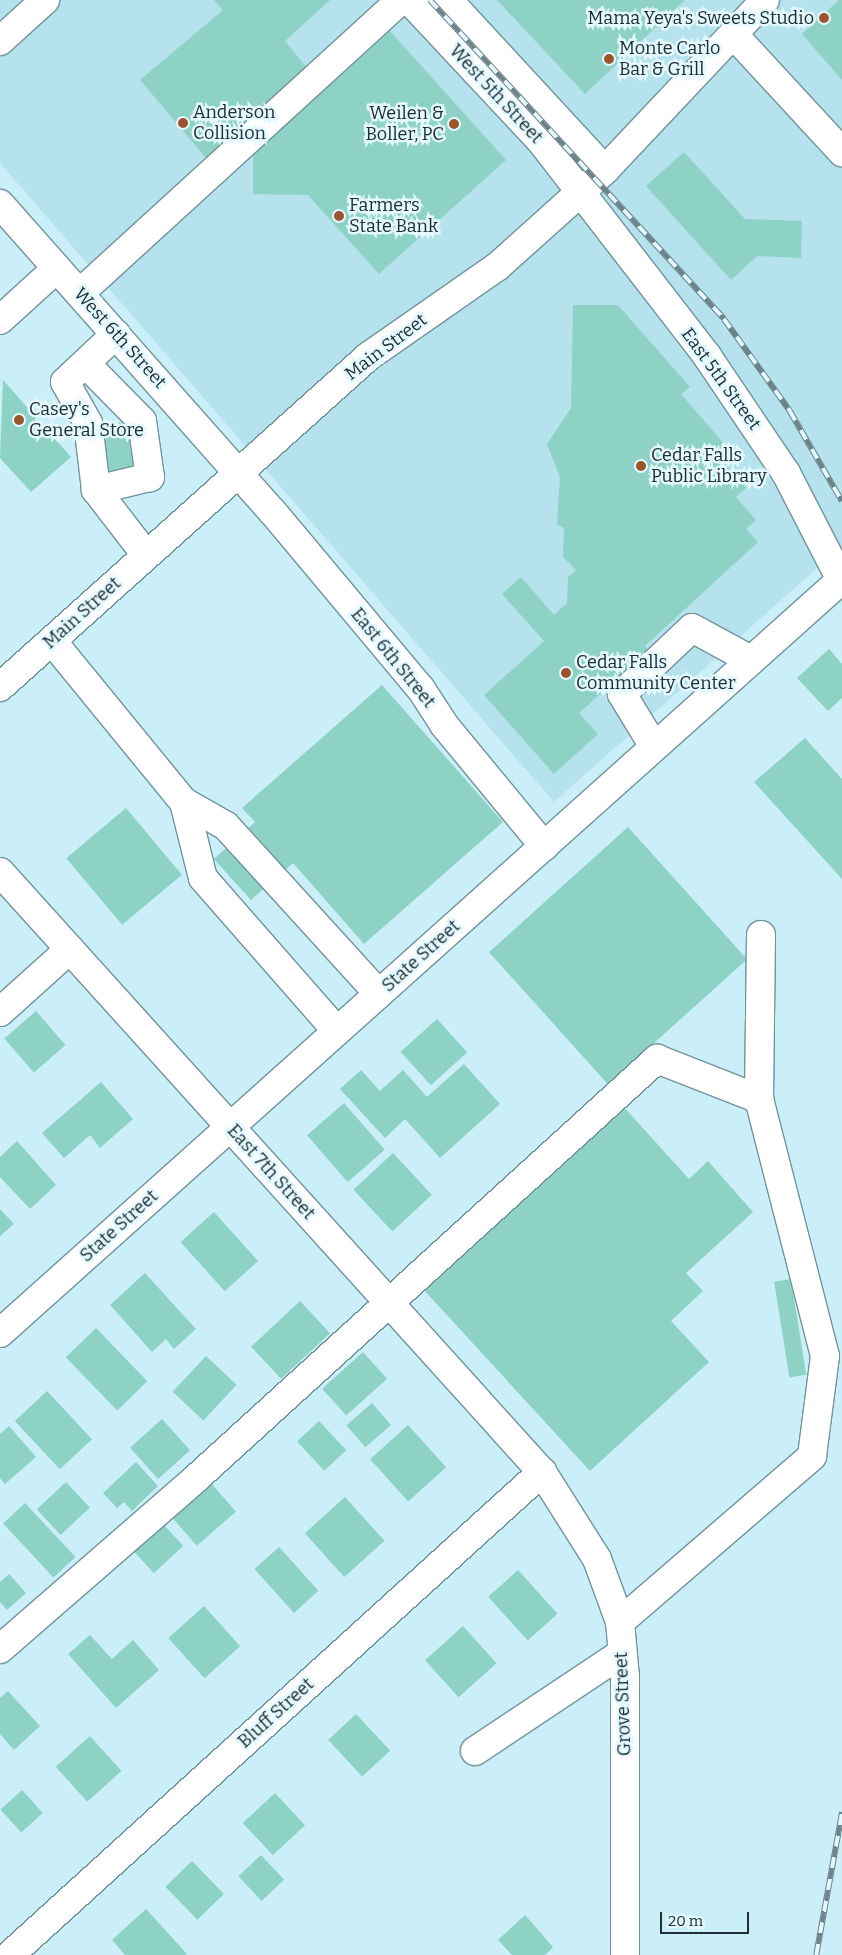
<!DOCTYPE html>
<html>
<head>
<meta charset="utf-8">
<style>
	body { margin:0 }
	#map { position:relative; width:842px; height:1955px; overflow:hidden; background:#cbeff8; font-family:Bitter,serif }
	div>[style] { position:absolute }
	.built>* { inset:0; background:#b6e2ed }
	.building>* { inset:0; background:#8ed2c5; transform-origin:0 0 }
	.roads { filter:drop-shadow(1px 0 #72949c) drop-shadow(-1px 0 #72949c) drop-shadow(0 1px #72949c) drop-shadow(0 -1px #72949c) }
	.minor>* { height:28px; margin:-14px; padding:0 14px; transform-origin:14px; border-radius:14px; background:#fff }
	.major>* { height:28px; margin:-14px; padding:0 14px; transform-origin:14px; border-radius:14px; background:#fff }
	.rail>* { height:5.5px; margin-top:-2.75px; transform-origin:0; background:repeating-linear-gradient(90deg,#e4f9ff 0 11px,#6c8389 0 22px); box-sizing:border-box; border-block:1px solid #6c8389 }
	.dots>* { width:14px; height:14px; translate:-50% -50%; box-sizing:border-box; border:2px solid #e4f9ff; border-radius:50% }
	span { translate:-50% -50%; white-space:nowrap; text-align:center; line-height:1.15; -webkit-text-stroke:5px #e4f9ff; paint-order:stroke }
	.poi-label { font-size:18px; color:#202e31 }
	.right { translate:-100% -50%; text-align:right }
	.left { translate:0 -50%; text-align:left }
	.street-label { font-size:18px; color:#202e31 }
	.scale { position:absolute; left:660px; top:1912px; width:89px; height:22px; box-sizing:border-box; border:2px solid #202e31; border-top:0; padding-left:6px; font-size:15px; line-height:18px; white-space:nowrap; color:#202e31; -webkit-text-stroke:4px #e4f9ff; paint-order:stroke }
</style>
</head>
<body>
<div id="map">
	<div class="built">
		<div style="clip-path:polygon(0 0,842px 0,842px 546px,554px 802px,0 163px)"></div>
	</div>
	<div class="building">
		<div style="clip-path:polygon(214px 0,330px 0,285px 41px,313px 75px,213px 166px,140px 80px,223px 10px)"></div>
		<div style="clip-path:polygon(497px 0,685px 0,585px 94px)"></div>
		<div style="clip-path:polygon(839px 0,842px 0,842px 80px,802px 34px)"></div>
		<div style="clip-path:polygon(390px 31px,506px 160px,379px 274px,308px 195px,253px 194px,253px 155px)"></div>
		<div style="clip-path:polygon(684px 152px,745px 219px,802px 221px,801px 258px,757px 256px,731px 280px,646px 186px)"></div>
		<div style="clip-path:polygon(573px 305px,618px 305px,690px 387px,681px 394px,726px 446px,717px 454px,746px 488px,736px 497px,756px 520px,746px 529px,758px 542px,645px 646px,649px 651px,579px 713px,598px 734px,554px 774px,484px 695px,544px 641px,502px 594px,521px 577px,554px 615px,567px 603px,568px 577px,576px 570px,563px 557px,564px 528px,557px 524px,560px 477px,547px 444px,571px 408px)"></div>
		<div style="clip-path:polygon(3px 380px,71px 457px,31px 492px,0 458px)"></div>
		<div style="left:132px;top:421px;width:49px;height:31px;rotate:82deg"></div>
		<div style="clip-path:polygon(829px 649px,842px 664px,842px 698px,828px 711px,797px 678px)"></div>
		<div style="clip-path:polygon(382px 685px,503px 822px,364px 944px,293px 863px,251px 900px,214px 859px,255px 822px,242px 808px)"></div>
		<div style="clip-path:polygon(805px 738px,842px 779px,842px 879px,754px 782px)"></div>
		<div style="left:126px;top:808px;width:87px;height:78px;rotate:50deg"></div>
		<div style="left:628px;top:827px;width:178px;height:187px;rotate:48deg"></div>
		<div style="left:36px;top:1011px;width:45px;height:42px;rotate:49deg"></div>
		<div style="left:437px;top:1019px;width:45px;height:49px;rotate:48deg"></div>
		<div style="clip-path:polygon(464px 1064px,500px 1104px,440px 1158px,405px 1119px,385px 1138px,340px 1089px,361px 1070px,380px 1091px,403px 1070px,427px 1097px)"></div>
		<div style="clip-path:polygon(101px 1082px,133px 1119px,100px 1148px,90px 1135px,64px 1158px,42px 1133px)"></div>
		<div style="left:344px;top:1103px;width:62px;height:49px;rotate:49deg"></div>
		<div style="clip-path:polygon(622px 1105px,689px 1179px,708px 1161px,753px 1212px,686px 1273px,703px 1291px,671px 1321px,709px 1362px,590px 1471px,422px 1288px)"></div>
		<div style="clip-path:polygon(17px 1141px,56px 1185px,30px 1209px,0 1177px,0 1157px)"></div>
		<div style="left:393px;top:1153px;width:57px;height:54px;rotate:47deg"></div>
		<div style="clip-path:polygon(0 1209px,14px 1224px,0 1236px)"></div>
		<div style="left:214px;top:1212px;width:66px;height:45px;rotate:48deg"></div>
		<div style="clip-path:polygon(145px 1273px,196px 1329px,174px 1349px,166px 1339px,152px 1352px,110px 1305px)"></div>
		<div style="left:791px;top:1279px;width:97px;height:17px;rotate:81deg"></div>
		<div style="left:300px;top:1301px;width:44px;height:67px;rotate:47deg"></div>
		<div style="left:96px;top:1328px;width:74px;height:42px;rotate:46deg"></div>
		<div style="left:363px;top:1352px;width:36px;height:55px;rotate:48deg"></div>
		<div style="left:206px;top:1356px;width:42px;height:49px;rotate:43deg"></div>
		<div style="left:47px;top:1391px;width:66px;height:44px;rotate:47deg"></div>
		<div style="left:372px;top:1403px;width:29px;height:34px;rotate:49deg"></div>
		<div style="left:162px;top:1419px;width:42px;height:43px;rotate:48deg"></div>
		<div style="left:319px;top:1421px;width:40px;height:30px;rotate:47deg"></div>
		<div style="left:408px;top:1425px;width:57px;height:51px;rotate:48deg"></div>
		<div style="clip-path:polygon(9px 1426px,36px 1457px,5px 1484px,0 1478px,0 1434px)"></div>
		<div style="clip-path:polygon(136px 1462px,158px 1486px,132px 1511px,124px 1502px,117px 1508px,103px 1493px)"></div>
		<div style="left:66px;top:1482px;width:35px;height:40px;rotate:47deg"></div>
		<div style="left:211px;top:1483px;width:38px;height:52px;rotate:49deg"></div>
		<div style="left:345px;top:1497px;width:59px;height:54px;rotate:48deg"></div>
		<div style="left:25px;top:1503px;width:74px;height:30px;rotate:47deg"></div>
		<div style="left:160px;top:1521px;width:34px;height:40px;rotate:47deg"></div>
		<div style="left:279px;top:1547px;width:59px;height:33px;rotate:48deg"></div>
		<div style="left:518px;top:1570px;width:59px;height:40px;rotate:48deg"></div>
		<div style="clip-path:polygon(9px 1574px,26px 1593px,7px 1610px,0 1602px,0 1582px)"></div>
		<div style="left:204px;top:1606px;width:54px;height:48px;rotate:48deg"></div>
		<div style="left:463px;top:1626px;width:50px;height:51px;rotate:48deg"></div>
		<div style="clip-path:polygon(90px 1635px,112px 1659px,133px 1640px,159px 1670px,116px 1708px,68px 1654px)"></div>
		<div style="clip-path:polygon(8px 1691px,40px 1726px,14px 1750px,0 1734px,0 1698px)"></div>
		<div style="left:356px;top:1714px;width:50px;height:38px;rotate:47deg"></div>
		<div style="left:90px;top:1736px;width:47px;height:46px;rotate:48deg"></div>
		<div style="left:22px;top:1790px;width:31px;height:29px;rotate:48deg"></div>
		<div style="left:275px;top:1793px;width:44px;height:44px;rotate:47deg"></div>
		<div style="left:261px;top:1855px;width:34px;height:31px;rotate:47deg"></div>
		<div style="left:192px;top:1861px;width:46px;height:37px;rotate:46deg"></div>
		<div style="clip-path:polygon(146px 1909px,187px 1954px,186px 1955px,125px 1955px,112px 1940px)"></div>
		<div style="clip-path:polygon(525px 1915px,553px 1947px,545px 1955px,512px 1955px,498px 1940px)"></div>
	</div>
	<div class="roads">
		<div class="minor">
			<div style="left:409px;top:0;width:193px;rotate:46.9deg"></div>
			<div style="left:541px;top:141px;width:272px;rotate:52.3deg"></div>
			<div style="left:707px;top:356px;width:141px;rotate:56deg"></div>
			<div style="left:786px;top:473px;width:120px;rotate:62.8deg"></div>
			<div style="left:448px;top:0;width:231px;rotate:47.3deg"></div>
			<div style="left:733px;top:34px;width:161px;rotate:47.3deg"></div>
			<div style="left:0;top:41px;width:61px;rotate:-42.3deg"></div>
			<div style="left:0;top:204px;width:410px;rotate:48.5deg"></div>
			<div style="left:272px;top:511px;width:232px;rotate:50.1deg"></div>
			<div style="left:421px;top:689px;width:44px;rotate:57deg"></div>
			<div style="left:445px;top:726px;width:156px;rotate:50.5deg"></div>
			<div style="left:80px;top:293px;width:435px;rotate:-42.4deg"></div>
			<div style="left:0;top:320px;width:77px;rotate:-42.4deg"></div>
			<div style="left:116px;top:334px;width:70px;rotate:136.7deg"></div>
			<div style="left:65px;top:382px;width:47px;rotate:60.7deg"></div>
			<div style="left:88px;top:423px;width:67px;rotate:83.2deg"></div>
			<div style="left:96px;top:490px;width:82px;rotate:52.4deg"></div>
			<div style="left:86px;top:364px;width:80px;rotate:45.5deg"></div>
			<div style="left:142px;top:421px;width:57px;rotate:81.9deg"></div>
			<div style="left:150px;top:477px;width:56px;rotate:166.5deg"></div>
			<div style="left:52px;top:641px;width:208px;rotate:50.7deg"></div>
			<div style="left:184px;top:802px;width:78px;rotate:76deg"></div>
			<div style="left:203px;top:878px;width:203px;rotate:48.8deg"></div>
			<div style="left:653px;top:745px;width:60px;rotate:-121.3deg"></div>
			<div style="left:622px;top:694px;width:96px;rotate:-43.3deg"></div>
			<div style="left:692px;top:628px;width:67px;rotate:28.5deg"></div>
			<div style="left:184px;top:802px;width:48px;rotate:29.7deg"></div>
			<div style="left:226px;top:826px;width:227px;rotate:47.7deg"></div>
			<div style="left:0;top:872px;width:809px;rotate:47.91deg"></div>
			<div style="left:542px;top:1472px;width:103px;rotate:57.7deg"></div>
			<div style="left:597px;top:1559px;width:67px;rotate:69.9deg"></div>
			<div style="left:620px;top:1622px;width:55px;rotate:84.8deg"></div>
			<div style="left:625px;top:1677px;width:278px;rotate:90deg"></div>
			<div style="left:0;top:1012px;width:94px;rotate:-42deg"></div>
			<div style="left:0;top:1333px;width:1130px;rotate:-41.84deg"></div>
			<div style="left:620px;top:1622px;width:254px;rotate:-40.8deg"></div>
			<div style="left:812px;top:1456px;width:101px;rotate:-82.6deg"></div>
			<div style="left:825px;top:1356px;width:265px;rotate:-104.4deg"></div>
			<div style="left:759px;top:1099px;width:164px;rotate:-89.3deg"></div>
			<div style="left:0;top:1649px;width:254px;rotate:-41deg"></div>
			<div style="left:192px;top:1482px;width:629px;rotate:-42.29deg"></div>
			<div style="left:657px;top:1059px;width:110px;rotate:21.4deg"></div>
			<div style="left:475px;top:1751px;width:177px;rotate:-33.7deg"></div>
			<div style="left:10px;top:1955px;width:719px;rotate:-42.24deg"></div>
		</div>
		<div class="major">
			<div style="left:0;top:687px;width:496px;rotate:-41.9deg"></div>
			<div style="left:369px;top:356px;width:157px;rotate:-34.9deg"></div>
			<div style="left:498px;top:266px;width:144px;rotate:-41.9deg"></div>
			<div style="left:605px;top:170px;width:233px;rotate:-46.7deg"></div>
		</div>
	</div>
	<div class="rail">
		<div style="left:430px;top:0;width:434px;rotate:47.3deg"></div>
		<div style="left:724px;top:319px;width:113px;rotate:54.3deg"></div>
		<div style="left:790px;top:411px;width:104px;rotate:60deg"></div>
		<div style="left:816px;top:1955px;width:145px;rotate:-79.7deg"></div>
	</div>
	<div class="dots">
		<div style="left:824px;top:18px;background:#9b542c"></div>
		<div style="left:609px;top:59px;background:#9b542c"></div>
		<div style="left:183px;top:123px;background:#9b542c"></div>
		<div style="left:454px;top:124px;background:#9b542c"></div>
		<div style="left:339px;top:216px;background:#9b542c"></div>
		<div style="left:19px;top:420px;background:#9b542c"></div>
		<div style="left:641px;top:466px;background:#9b542c"></div>
		<div style="left:566px;top:673px;background:#9b542c"></div>
	</div>
	<div class="poi-label">
		<span class="right" style="left:814px;top:18px">Mama Yeya's Sweets Studio</span>
		<span class="left" style="left:619px;top:59px">Monte Carlo<br>Bar &amp; Grill</span>
		<span class="left" style="left:193px;top:123px">Anderson<br>Collision</span>
		<span class="right" style="left:444px;top:124px">Weilen &amp;<br>Boller, PC</span>
		<span class="left" style="left:349px;top:216px">Farmers<br>State Bank</span>
		<span class="left" style="left:29px;top:420px">Casey's<br>General Store</span>
		<span class="left" style="left:651px;top:466px">Cedar Falls<br>Public Library</span>
		<span class="left" style="left:576px;top:673px">Cedar Falls<br>Community Center</span>
	</div>
	<div class="street-label">
		<span style="left:496px;top:94px;rotate:47deg">West 5th Street</span>
		<span style="left:120px;top:338px;rotate:48deg">West 6th Street</span>
		<span style="left:386px;top:347px;rotate:-37deg">Main Street</span>
		<span style="left:721px;top:379px;rotate:54deg">East 5th Street</span>
		<span style="left:82px;top:613px;rotate:-42deg">Main Street</span>
		<span style="left:393px;top:658px;rotate:51deg">East 6th Street</span>
		<span style="left:421px;top:956px;rotate:-42deg">State Street</span>
		<span style="left:271px;top:1172px;rotate:48deg">East 7th Street</span>
		<span style="left:119px;top:1226px;rotate:-42deg">State Street</span>
		<span style="left:623px;top:1704px;rotate:-92deg">Grove Street</span>
		<span style="left:276px;top:1713px;rotate:-42deg">Bluff Street</span>
	</div>
	<div class="scale">20 m</div>
</div>
</body>
</html>
